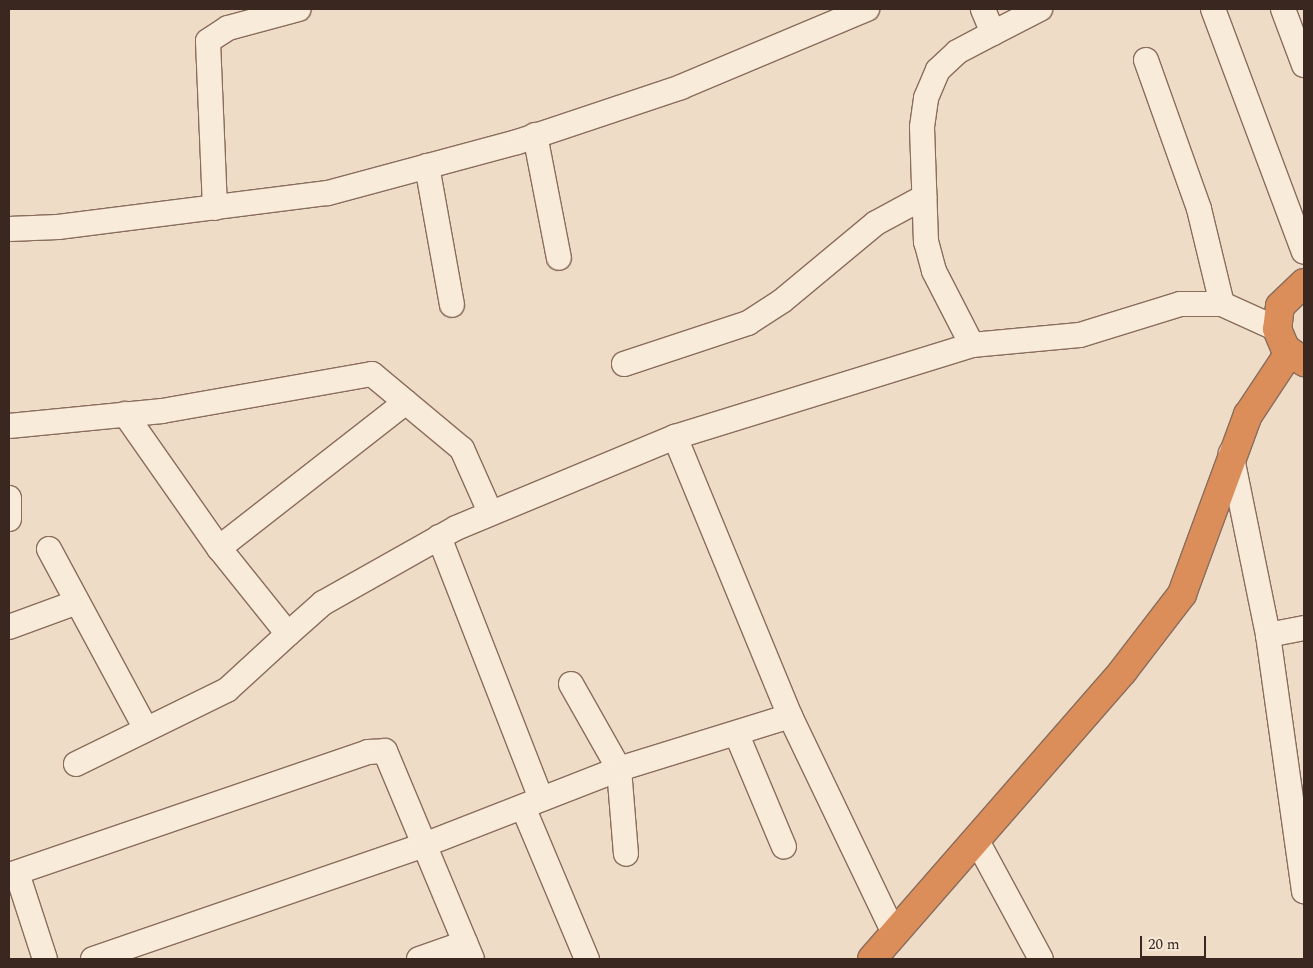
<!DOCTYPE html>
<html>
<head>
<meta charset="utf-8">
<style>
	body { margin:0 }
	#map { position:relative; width:1313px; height:968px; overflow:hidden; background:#eedcc7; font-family:Spectral,serif }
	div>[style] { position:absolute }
	.roads { filter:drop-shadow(1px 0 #8a6d5c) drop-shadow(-1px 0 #8a6d5c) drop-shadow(0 1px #8a6d5c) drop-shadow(0 -1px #8a6d5c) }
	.minor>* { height:24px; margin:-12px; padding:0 12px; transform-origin:12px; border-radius:12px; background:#f9ebda }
	.highway>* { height:28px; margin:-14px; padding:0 14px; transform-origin:14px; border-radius:14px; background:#db8e5a }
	span { translate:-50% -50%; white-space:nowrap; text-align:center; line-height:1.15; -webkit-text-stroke:4px #f5e8d7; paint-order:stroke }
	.frame { position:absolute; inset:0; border:10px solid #3a2820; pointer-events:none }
	.scale { position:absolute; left:1140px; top:936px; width:66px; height:22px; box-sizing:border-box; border:2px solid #3a2820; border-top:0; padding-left:6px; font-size:15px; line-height:18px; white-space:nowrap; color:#3a2820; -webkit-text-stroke:4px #f5e8d7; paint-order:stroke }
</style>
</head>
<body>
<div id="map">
	<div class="roads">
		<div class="minor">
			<div style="left:1213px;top:9px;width:259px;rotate:69.5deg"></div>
			<div style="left:1283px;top:9px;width:60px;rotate:69.4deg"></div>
			<div style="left:993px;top:33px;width:53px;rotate:-27.1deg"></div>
			<div style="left:1146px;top:60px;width:158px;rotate:70.4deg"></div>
			<div style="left:1199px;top:209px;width:98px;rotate:76.4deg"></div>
			<div style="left:535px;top:135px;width:125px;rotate:79deg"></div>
			<div style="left:427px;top:166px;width:141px;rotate:79.8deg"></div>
			<div style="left:215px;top:208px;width:167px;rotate:-92.4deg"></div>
			<div style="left:208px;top:41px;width:24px;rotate:-33deg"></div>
			<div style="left:228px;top:28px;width:73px;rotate:-15deg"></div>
			<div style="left:9px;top:229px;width:49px;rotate:-2.3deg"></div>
			<div style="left:58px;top:227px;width:272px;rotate:-7.2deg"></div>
			<div style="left:328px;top:193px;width:196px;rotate:-15.1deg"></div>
			<div style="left:517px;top:142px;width:173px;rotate:-18.5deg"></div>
			<div style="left:681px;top:87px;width:202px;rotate:-22.8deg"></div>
			<div style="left:972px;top:345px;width:83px;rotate:-117.2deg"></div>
			<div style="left:934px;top:271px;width:30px;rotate:-105deg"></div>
			<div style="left:926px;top:242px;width:115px;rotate:-92deg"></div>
			<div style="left:922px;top:127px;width:29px;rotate:-82deg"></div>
			<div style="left:926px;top:98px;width:30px;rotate:-67deg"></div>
			<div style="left:938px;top:70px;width:26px;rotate:-43deg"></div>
			<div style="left:957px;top:52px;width:41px;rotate:-27.8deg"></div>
			<div style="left:993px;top:33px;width:26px;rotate:-113deg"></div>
			<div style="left:624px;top:364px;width:131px;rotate:-18.3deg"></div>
			<div style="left:748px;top:323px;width:40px;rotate:-32.9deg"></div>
			<div style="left:782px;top:301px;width:122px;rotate:-39.7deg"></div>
			<div style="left:876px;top:223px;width:55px;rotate:-28.4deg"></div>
			<div style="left:125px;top:414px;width:164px;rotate:55deg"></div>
			<div style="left:219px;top:548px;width:110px;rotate:51.3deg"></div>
			<div style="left:288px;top:634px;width:47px;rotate:-41.5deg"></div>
			<div style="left:323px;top:603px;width:153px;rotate:-29.4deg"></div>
			<div style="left:456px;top:528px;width:237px;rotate:-22.6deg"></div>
			<div style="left:675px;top:437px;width:311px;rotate:-17.2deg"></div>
			<div style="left:972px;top:345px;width:108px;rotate:-5.3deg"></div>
			<div style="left:1080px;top:335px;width:105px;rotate:-17.2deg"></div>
			<div style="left:1180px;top:304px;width:42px"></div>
			<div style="left:1222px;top:304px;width:60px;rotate:24.4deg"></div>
			<div style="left:9px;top:426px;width:154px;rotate:-5.6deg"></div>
			<div style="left:162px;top:411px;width:213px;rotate:-10deg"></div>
			<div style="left:372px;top:374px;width:117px;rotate:39.8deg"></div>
			<div style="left:462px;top:449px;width:69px;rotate:66deg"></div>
			<div style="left:675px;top:437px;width:302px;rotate:67.6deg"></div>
			<div style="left:790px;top:716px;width:241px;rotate:64.4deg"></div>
			<div style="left:1231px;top:453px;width:186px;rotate:78.5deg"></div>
			<div style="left:1268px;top:635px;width:259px;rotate:82deg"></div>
			<div style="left:9px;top:498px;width:21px;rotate:90deg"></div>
			<div style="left:439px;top:537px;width:280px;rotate:68.7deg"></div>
			<div style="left:219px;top:548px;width:237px;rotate:-38deg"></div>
			<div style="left:49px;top:549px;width:204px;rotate:61.7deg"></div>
			<div style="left:9px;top:627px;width:72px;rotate:-20.2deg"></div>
			<div style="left:1268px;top:635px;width:37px;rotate:-11deg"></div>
			<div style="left:571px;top:684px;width:98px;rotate:60.5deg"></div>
			<div style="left:619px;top:769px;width:85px;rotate:85.3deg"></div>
			<div style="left:737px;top:735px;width:121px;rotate:67.2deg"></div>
			<div style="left:76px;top:764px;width:168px;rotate:-26.1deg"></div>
			<div style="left:227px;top:690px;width:83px;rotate:-42.6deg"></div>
			<div style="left:523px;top:807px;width:165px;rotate:67.2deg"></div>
			<div style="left:976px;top:839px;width:136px;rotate:61.6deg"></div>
			<div style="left:17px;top:873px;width:90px;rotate:72deg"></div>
			<div style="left:9px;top:875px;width:379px;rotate:-18.9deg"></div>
			<div style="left:368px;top:752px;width:17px;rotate:-3deg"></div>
			<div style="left:385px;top:751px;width:225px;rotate:67.3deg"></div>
			<div style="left:93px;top:959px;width:350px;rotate:-19deg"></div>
			<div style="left:424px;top:845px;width:209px;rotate:-21.3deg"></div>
			<div style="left:619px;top:769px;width:179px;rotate:-17.2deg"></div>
			<div style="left:419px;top:959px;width:49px;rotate:-19.2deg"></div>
		</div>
		<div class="highway">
			<div style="left:1304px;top:283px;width:33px;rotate:136deg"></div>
			<div style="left:1280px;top:306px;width:23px;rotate:97deg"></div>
			<div style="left:1277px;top:329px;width:21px;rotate:67deg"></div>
			<div style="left:1285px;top:348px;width:24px;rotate:36deg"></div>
			<div style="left:872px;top:959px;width:382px;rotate:-48.9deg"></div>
			<div style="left:1123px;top:671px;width:97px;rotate:-52.5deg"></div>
			<div style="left:1182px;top:594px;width:191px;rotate:-69.8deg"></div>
			<div style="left:1248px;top:415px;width:74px;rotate:-56.5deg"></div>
		</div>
	</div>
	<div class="frame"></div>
	<div class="scale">20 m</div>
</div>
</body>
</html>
